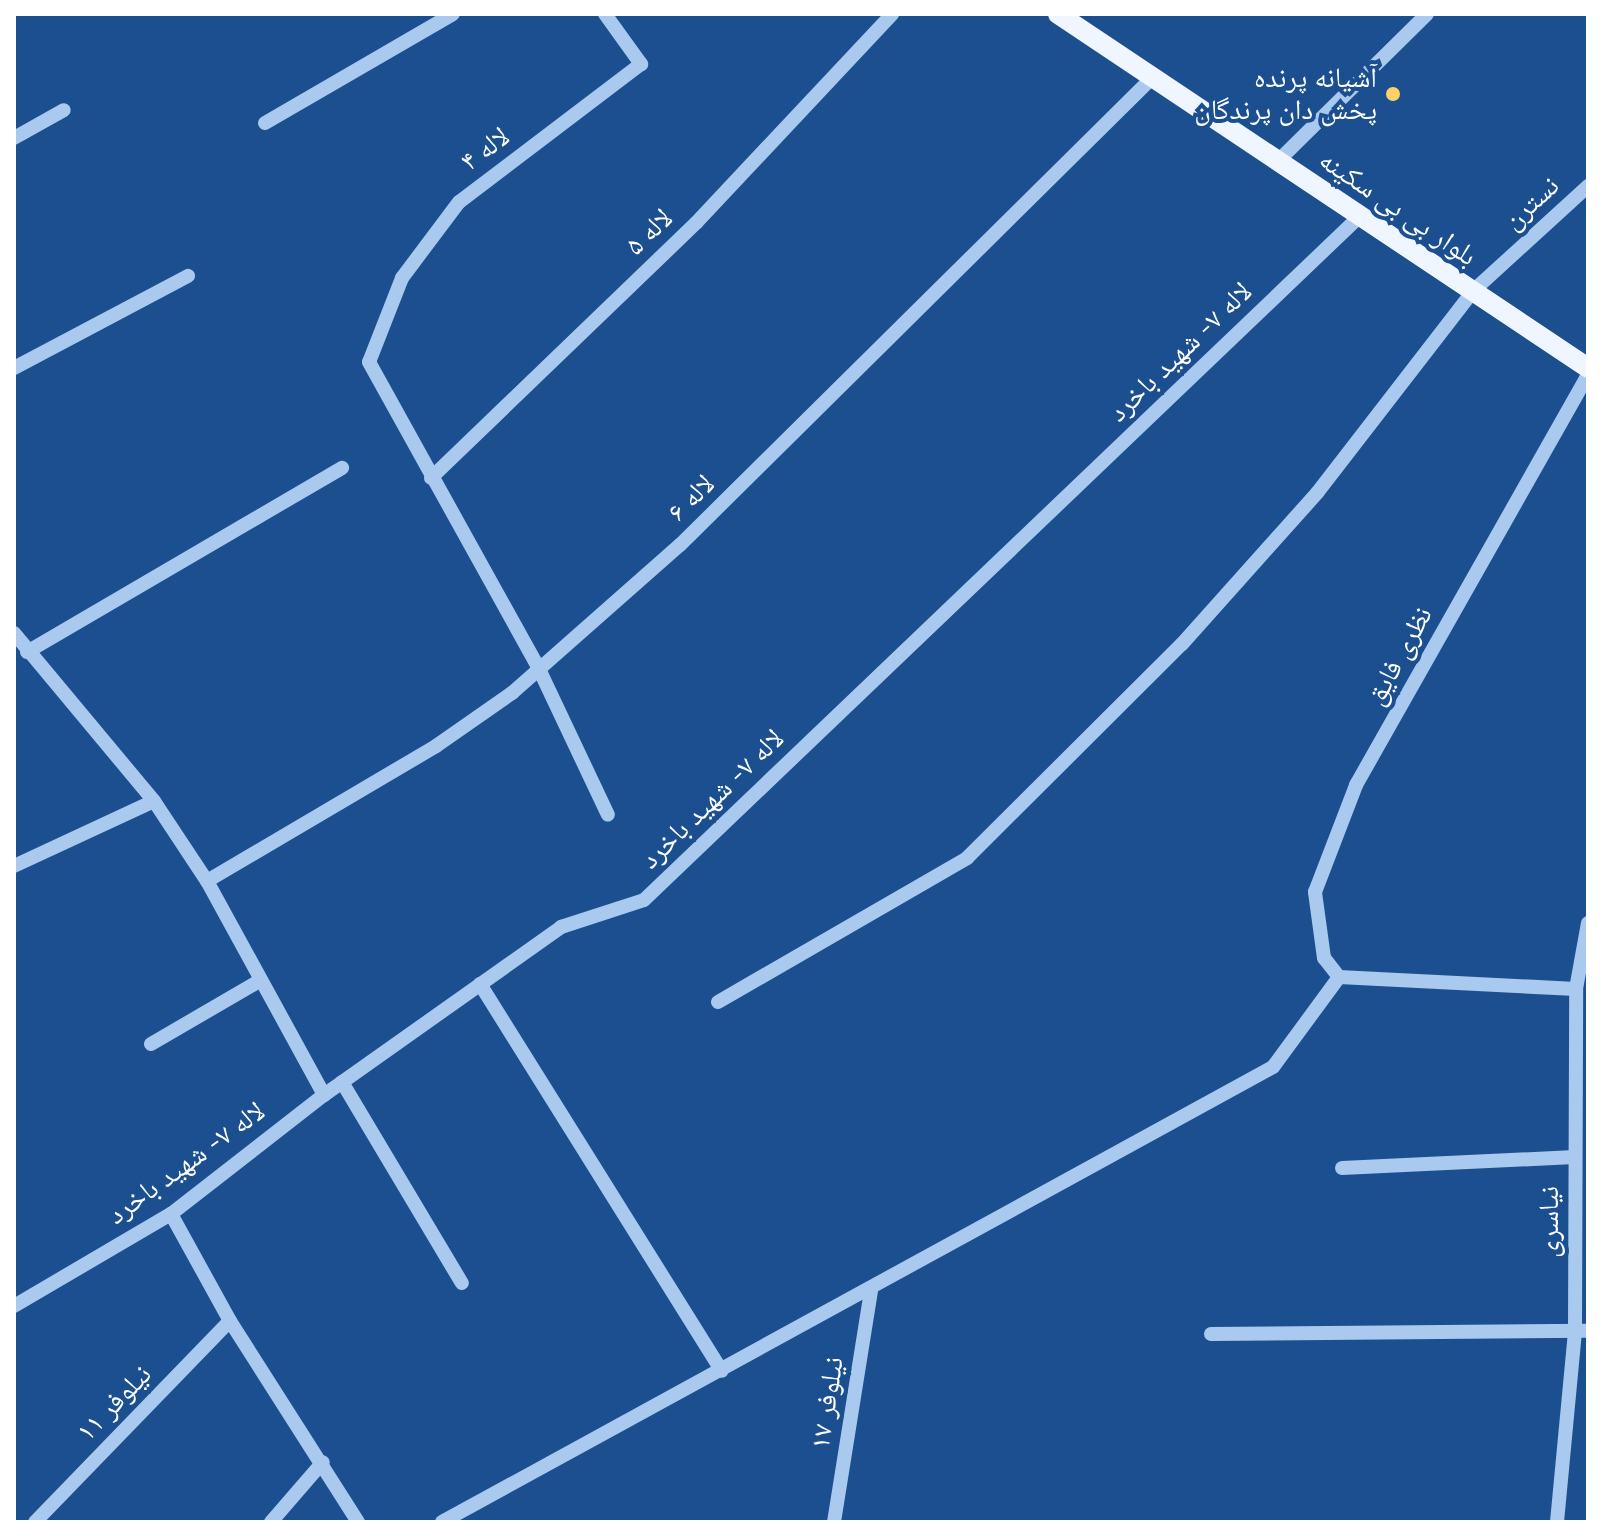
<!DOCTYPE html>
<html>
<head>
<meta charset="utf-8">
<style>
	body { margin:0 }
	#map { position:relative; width:1602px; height:1536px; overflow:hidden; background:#1b4f8f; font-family:Raleway,"Noto Naskh Arabic",sans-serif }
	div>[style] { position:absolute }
	.minor>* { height:14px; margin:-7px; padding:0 7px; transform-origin:7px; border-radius:7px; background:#a9c9ee }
	.major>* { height:20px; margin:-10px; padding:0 10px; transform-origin:10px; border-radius:10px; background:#f0f6ff }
	.dots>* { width:22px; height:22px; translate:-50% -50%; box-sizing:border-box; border:4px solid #1b4f8f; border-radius:50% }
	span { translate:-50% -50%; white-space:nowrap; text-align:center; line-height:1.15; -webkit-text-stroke:8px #1b4f8f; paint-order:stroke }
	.poi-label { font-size:28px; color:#fff }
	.right { translate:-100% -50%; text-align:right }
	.street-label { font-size:28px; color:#fff }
	.frame { position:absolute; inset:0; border:16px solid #fff; pointer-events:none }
</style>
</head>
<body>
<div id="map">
	<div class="minor">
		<div style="left:605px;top:14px;width:62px;rotate:54.2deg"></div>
		<div style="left:641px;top:64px;width:228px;rotate:142.8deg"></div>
		<div style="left:459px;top:202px;width:95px;rotate:126.9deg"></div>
		<div style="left:402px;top:278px;width:90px;rotate:111.4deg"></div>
		<div style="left:369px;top:362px;width:351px;rotate:61deg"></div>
		<div style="left:539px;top:669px;width:161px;rotate:64.7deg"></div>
		<div style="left:265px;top:123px;width:217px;rotate:-30.1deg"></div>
		<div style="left:14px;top:138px;width:57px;rotate:-29.2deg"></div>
		<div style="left:1278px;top:161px;width:209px;rotate:-44.6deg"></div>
		<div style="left:14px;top:368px;width:197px;rotate:-27.9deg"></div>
		<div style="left:431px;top:478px;width:368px;rotate:-43.9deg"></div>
		<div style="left:696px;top:223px;width:287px;rotate:-46.8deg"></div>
		<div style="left:14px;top:633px;width:219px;rotate:50.2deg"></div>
		<div style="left:154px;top:801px;width:96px;rotate:56.5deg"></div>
		<div style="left:207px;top:881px;width:244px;rotate:61.3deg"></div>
		<div style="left:27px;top:652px;width:365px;rotate:-30.3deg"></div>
		<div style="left:14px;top:866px;width:154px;rotate:-24.9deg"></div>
		<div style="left:207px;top:881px;width:266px;rotate:-30.5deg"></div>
		<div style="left:436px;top:746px;width:93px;rotate:-34.9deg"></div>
		<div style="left:512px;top:693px;width:224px;rotate:-41.4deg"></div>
		<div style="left:680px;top:545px;width:665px;rotate:-44.7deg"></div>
		<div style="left:1339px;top:977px;width:24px;rotate:-128deg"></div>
		<div style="left:1324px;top:958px;width:67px;rotate:-97.8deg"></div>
		<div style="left:1315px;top:892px;width:115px;rotate:-69deg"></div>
		<div style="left:1356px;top:785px;width:471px;rotate:-60.5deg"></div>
		<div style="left:1339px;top:977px;width:237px;rotate:2.9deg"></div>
		<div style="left:480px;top:984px;width:456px;rotate:58deg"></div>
		<div style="left:718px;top:1002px;width:288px;rotate:-30deg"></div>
		<div style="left:967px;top:858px;width:303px;rotate:-44.9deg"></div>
		<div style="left:1182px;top:644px;width:203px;rotate:-48.2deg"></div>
		<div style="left:1317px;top:493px;width:255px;rotate:-52.3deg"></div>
		<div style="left:1473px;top:291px;width:156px;rotate:-42.4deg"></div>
		<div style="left:151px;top:1044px;width:127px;rotate:-30.2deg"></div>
		<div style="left:342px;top:1082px;width:234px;rotate:59.2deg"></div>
		<div style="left:1342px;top:1168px;width:233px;rotate:-2.7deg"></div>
		<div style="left:171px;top:1214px;width:122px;rotate:61.1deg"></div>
		<div style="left:230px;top:1321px;width:238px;rotate:57.5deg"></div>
		<div style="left:14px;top:1306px;width:182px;rotate:-30.4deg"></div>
		<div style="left:171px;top:1214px;width:194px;rotate:-37.9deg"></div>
		<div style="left:324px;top:1095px;width:291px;rotate:-35.3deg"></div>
		<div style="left:561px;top:927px;width:87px;rotate:-18deg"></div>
		<div style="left:644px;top:900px;width:990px;rotate:-43.69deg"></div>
		<div style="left:1211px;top:1334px;width:377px;rotate:-0.5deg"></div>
		<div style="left:35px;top:1522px;width:280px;rotate:-45.9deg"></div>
		<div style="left:271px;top:1522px;width:79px;rotate:-49.1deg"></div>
		<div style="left:442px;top:1522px;width:947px;rotate:-28.7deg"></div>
		<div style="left:1273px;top:1067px;width:112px;rotate:-53.7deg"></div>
		<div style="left:834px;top:1522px;width:234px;rotate:-80.9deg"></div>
		<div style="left:1557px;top:1522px;width:193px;rotate:-84.6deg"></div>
		<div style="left:1575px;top:1330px;width:341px;rotate:-89.8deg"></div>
		<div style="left:1576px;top:989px;width:67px;rotate:-79.7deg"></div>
	</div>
	<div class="major">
		<div style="left:1058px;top:14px;width:637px;rotate:33.74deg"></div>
	</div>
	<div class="dots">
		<div style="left:1393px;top:94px;background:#ffd166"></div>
	</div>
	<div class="poi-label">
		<span class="right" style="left:1377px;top:94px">آشیانه پرنده<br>پخش دان پرندگان</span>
	</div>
	<div class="street-label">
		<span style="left:485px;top:149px;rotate:-37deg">لاله ۴</span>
		<span style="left:1531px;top:203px;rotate:-42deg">نسترن</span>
		<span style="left:1398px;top:208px;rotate:34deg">بلوار بی بی سکینه</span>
		<span style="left:649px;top:232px;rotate:-44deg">لاله ۵</span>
		<span style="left:1180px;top:352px;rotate:-44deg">لاله ۷- شهید باخرد</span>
		<span style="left:691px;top:498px;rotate:-45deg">لاله ۶</span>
		<span style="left:1399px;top:656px;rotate:-61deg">نظری فایق</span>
		<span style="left:712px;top:799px;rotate:-44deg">لاله ۷- شهید باخرد</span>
		<span style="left:186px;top:1163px;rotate:-36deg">لاله ۷- شهید باخرد</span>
		<span style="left:1549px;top:1222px;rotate:-90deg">نیاسری</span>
		<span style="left:114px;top:1403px;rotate:-46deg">نیلوفر ۱۱</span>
		<span style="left:827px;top:1403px;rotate:-81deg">نیلوفر ۱۷</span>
	</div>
	<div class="frame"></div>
</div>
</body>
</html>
